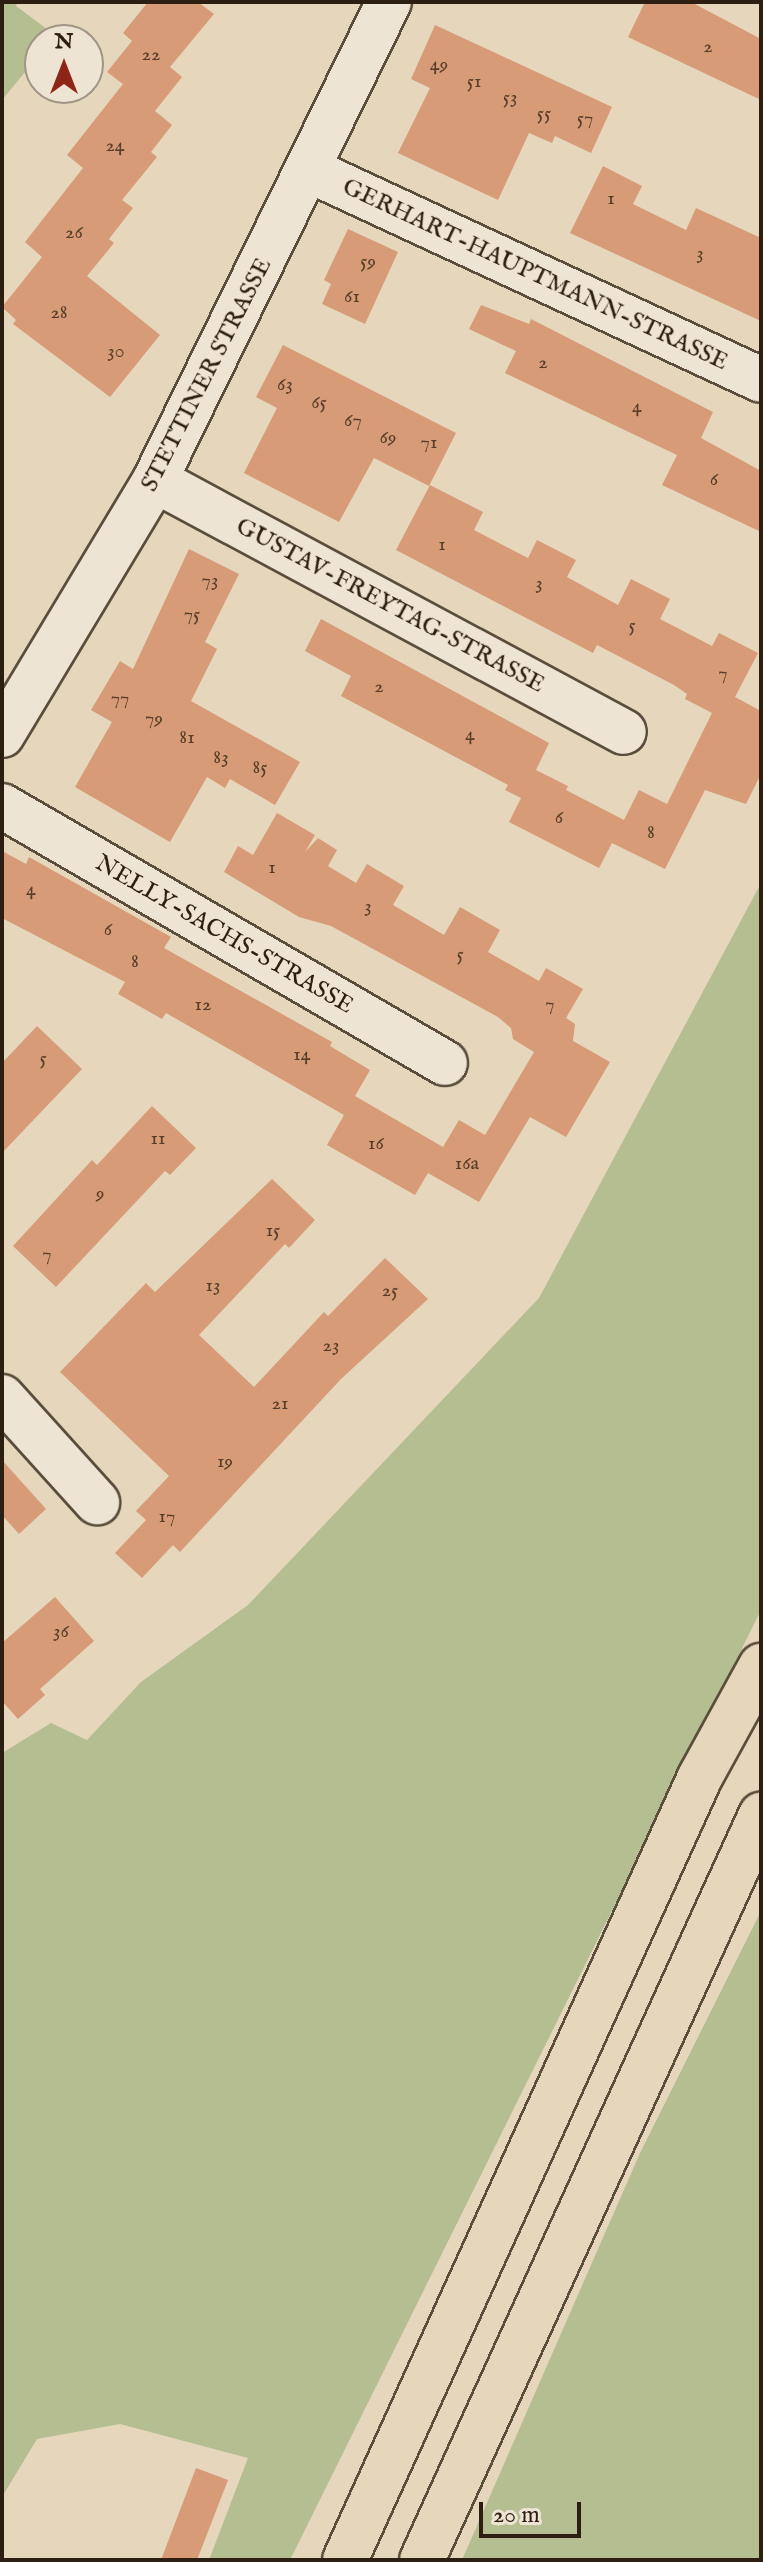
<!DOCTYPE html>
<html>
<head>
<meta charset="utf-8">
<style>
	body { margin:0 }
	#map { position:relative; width:763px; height:2562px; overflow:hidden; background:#e5d6bc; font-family:"IM FELL English",serif }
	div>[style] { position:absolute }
	.green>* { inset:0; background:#b4be91 }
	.building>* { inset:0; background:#d79b77 }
	.roads { filter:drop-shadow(2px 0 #5a4d3c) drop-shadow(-2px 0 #5a4d3c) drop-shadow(0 2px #5a4d3c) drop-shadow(0 -2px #5a4d3c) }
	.minor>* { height:44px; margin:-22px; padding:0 22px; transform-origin:22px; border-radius:22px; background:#eee4d3 }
	.highway>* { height:44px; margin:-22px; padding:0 22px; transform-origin:22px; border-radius:22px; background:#e5d6bc }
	span { translate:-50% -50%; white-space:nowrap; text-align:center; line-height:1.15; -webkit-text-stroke:7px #eee4d3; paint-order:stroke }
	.number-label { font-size:20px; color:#573e2a }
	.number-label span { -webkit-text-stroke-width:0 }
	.street-label { font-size:24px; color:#2c1f11 }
	.frame { position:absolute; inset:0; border:4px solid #2c1f11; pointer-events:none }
	.north { position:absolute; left:24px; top:24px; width:80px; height:80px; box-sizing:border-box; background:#eee4d3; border:2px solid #a09585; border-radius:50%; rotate:0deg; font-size:22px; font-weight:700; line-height:32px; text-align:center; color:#2c1f11 }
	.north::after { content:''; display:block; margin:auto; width:28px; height:36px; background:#8f2418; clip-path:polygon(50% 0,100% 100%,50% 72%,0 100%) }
	.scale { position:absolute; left:479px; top:2502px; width:102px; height:36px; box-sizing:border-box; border:4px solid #2c1f11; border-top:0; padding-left:10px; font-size:24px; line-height:28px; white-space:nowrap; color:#2c1f11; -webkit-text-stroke:6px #eee4d3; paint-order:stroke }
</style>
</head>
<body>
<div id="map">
	<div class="green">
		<div style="clip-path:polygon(2px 2px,18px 2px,16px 6px,55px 35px,40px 40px,40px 54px,2px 100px)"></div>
		<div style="clip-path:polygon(761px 883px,761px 1610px,290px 2560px,209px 2560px,248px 2458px,120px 2424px,37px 2439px,2px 2497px,2px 1753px,51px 1723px,87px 1740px,141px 1682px,248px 1605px,539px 1298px)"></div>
		<div style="clip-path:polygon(761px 1911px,761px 2560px,462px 2560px,640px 2153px)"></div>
	</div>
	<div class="building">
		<div style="clip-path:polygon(148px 2px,198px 2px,214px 14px,170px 67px,182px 77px,155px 111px,172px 125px,151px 152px,157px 157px,122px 200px,133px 208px,109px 239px,114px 243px,87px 276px,160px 335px,110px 397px,13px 324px,16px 320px,2px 307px,42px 257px,25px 242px,83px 168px,67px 155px,123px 84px,107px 72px,132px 41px,123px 33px)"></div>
		<div style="clip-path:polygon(645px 2px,691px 2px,761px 39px,761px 100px,628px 37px)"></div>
		<div style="clip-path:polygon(435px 25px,612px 107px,591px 153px,555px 136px,552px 143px,529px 133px,498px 200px,398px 153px,430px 88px,411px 79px)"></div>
		<div style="clip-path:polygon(603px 166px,642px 186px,633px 204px,686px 230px,696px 208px,761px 238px,761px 321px,570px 233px)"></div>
		<div style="clip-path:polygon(348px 229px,398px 252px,365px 324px,322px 304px,331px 284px,324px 280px)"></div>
		<div style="clip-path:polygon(481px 305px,529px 324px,531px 319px,713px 412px,701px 438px,761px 471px,761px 532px,662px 485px,677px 455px,505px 373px,516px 351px,469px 329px)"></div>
		<div style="clip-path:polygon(283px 345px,456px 433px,429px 486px,374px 458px,339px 522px,244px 473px,277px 408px,256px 397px)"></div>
		<div style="clip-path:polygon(430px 485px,483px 512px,474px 530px,528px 558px,537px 540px,576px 560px,567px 577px,618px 605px,631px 579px,670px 599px,660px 619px,712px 646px,719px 633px,758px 653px,735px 697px,761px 711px,761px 774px,746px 804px,705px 790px,665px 869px,612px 843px,599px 868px,509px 822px,521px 798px,505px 790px,508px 785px,341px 696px,351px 676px,305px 651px,321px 619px,549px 743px,536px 770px,568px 786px,566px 790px,624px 820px,639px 790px,667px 804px,712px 713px,685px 699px,687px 694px,674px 685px,597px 645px,593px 653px,396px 550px)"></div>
		<div style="clip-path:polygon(189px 549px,239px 574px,205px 642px,217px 649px,191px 701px,300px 762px,275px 805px,230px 779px,225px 788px,207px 777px,170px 842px,75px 787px,112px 722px,91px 710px,120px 661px,133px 669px)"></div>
		<div style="clip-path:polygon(277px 813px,315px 835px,305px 852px,318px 838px,337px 850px,328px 866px,356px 883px,367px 864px,404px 886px,393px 905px,444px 935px,460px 907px,500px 930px,488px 952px,539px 981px,546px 968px,583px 989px,566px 1018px,575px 1024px,573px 1041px,610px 1062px,566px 1137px,530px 1117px,479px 1202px,428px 1173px,415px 1195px,327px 1145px,344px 1115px,166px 1013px,162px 1019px,118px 994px,125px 982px,2px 918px,2px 851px,26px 864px,29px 857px,171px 937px,164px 948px,332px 1042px,330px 1046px,370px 1070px,355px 1096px,443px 1147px,459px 1120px,485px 1135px,534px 1052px,513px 1039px,511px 1028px,498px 1017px,331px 926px,299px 917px,224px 872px,238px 846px,253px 855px)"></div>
		<div style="clip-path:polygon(37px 1026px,82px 1069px,2px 1153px,2px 1063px)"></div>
		<div style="clip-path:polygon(152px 1106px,196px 1148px,170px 1175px,165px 1171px,56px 1287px,13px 1246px,92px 1160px,97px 1165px)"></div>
		<div style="clip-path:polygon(272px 1179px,315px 1220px,289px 1248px,285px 1244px,199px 1335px,254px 1387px,324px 1312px,328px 1316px,385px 1258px,428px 1299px,341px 1379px,180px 1552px,173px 1545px,142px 1578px,115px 1553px,146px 1520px,136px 1511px,169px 1476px,60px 1372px,146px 1283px,155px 1292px)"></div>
		<div style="clip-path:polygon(2px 1460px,46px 1509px,19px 1534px,2px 1515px)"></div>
		<div style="clip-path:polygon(55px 1597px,94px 1641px,40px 1689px,45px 1695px,18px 1719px,2px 1701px,2px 1643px)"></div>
		<div style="clip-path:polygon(196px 2468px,228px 2480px,197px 2560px,161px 2560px)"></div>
	</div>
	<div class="roads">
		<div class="minor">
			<div style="left:309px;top:170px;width:498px;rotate:24.9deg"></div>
			<div style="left:155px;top:480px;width:532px;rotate:28.25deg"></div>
			<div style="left:2px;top:735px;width:297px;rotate:-59deg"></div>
			<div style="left:155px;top:480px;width:532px;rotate:-63.92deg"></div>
			<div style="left:2px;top:806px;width:512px;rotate:30.12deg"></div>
			<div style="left:2px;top:1397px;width:142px;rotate:47.9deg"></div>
		</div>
		<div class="highway">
			<div style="left:345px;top:2560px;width:860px;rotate:-65.61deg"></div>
			<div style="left:700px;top:1777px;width:127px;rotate:-61.2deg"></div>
			<div style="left:422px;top:2560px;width:819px;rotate:-65.53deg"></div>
		</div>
	</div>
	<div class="number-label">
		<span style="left:708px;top:46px">2</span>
		<span style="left:151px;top:54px">22</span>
		<span style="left:439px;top:64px">49</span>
		<span style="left:474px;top:81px">51</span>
		<span style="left:510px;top:97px">53</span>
		<span style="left:544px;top:113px">55</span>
		<span style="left:585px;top:118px">57</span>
		<span style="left:115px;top:145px">24</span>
		<span style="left:611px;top:198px">1</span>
		<span style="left:74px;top:232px">26</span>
		<span style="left:700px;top:253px">3</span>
		<span style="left:368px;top:261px">59</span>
		<span style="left:352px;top:296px">61</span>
		<span style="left:59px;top:312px">28</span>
		<span style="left:116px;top:351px">30</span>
		<span style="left:543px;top:362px">2</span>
		<span style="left:285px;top:384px">63</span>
		<span style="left:319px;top:402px">65</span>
		<span style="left:637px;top:406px">4</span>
		<span style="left:353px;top:420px">67</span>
		<span style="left:388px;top:437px">69</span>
		<span style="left:429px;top:442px">71</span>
		<span style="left:714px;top:479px">6</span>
		<span style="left:442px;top:544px">1</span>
		<span style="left:210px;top:580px">73</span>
		<span style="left:539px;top:583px">3</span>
		<span style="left:192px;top:614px">75</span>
		<span style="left:632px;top:625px">5</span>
		<span style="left:723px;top:673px">7</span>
		<span style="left:379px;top:686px">2</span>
		<span style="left:120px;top:698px">77</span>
		<span style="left:154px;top:718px">79</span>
		<span style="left:470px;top:734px">4</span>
		<span style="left:187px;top:737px">81</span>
		<span style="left:221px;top:757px">83</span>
		<span style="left:260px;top:767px">85</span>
		<span style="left:559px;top:817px">6</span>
		<span style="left:651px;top:832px">8</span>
		<span style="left:272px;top:867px">1</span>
		<span style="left:31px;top:889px">4</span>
		<span style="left:368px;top:906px">3</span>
		<span style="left:108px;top:929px">6</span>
		<span style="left:460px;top:954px">5</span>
		<span style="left:135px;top:961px">8</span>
		<span style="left:203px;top:1004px">12</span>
		<span style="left:550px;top:1004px">7</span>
		<span style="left:302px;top:1054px">14</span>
		<span style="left:43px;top:1058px">5</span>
		<span style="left:158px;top:1138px">11</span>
		<span style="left:376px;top:1143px">16</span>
		<span style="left:467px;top:1163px">16a</span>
		<span style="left:100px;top:1193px">9</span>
		<span style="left:273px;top:1230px">15</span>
		<span style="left:47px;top:1254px">7</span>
		<span style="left:213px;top:1285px">13</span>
		<span style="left:390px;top:1290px">25</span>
		<span style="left:331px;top:1345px">23</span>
		<span style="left:280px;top:1403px">21</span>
		<span style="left:225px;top:1461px">19</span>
		<span style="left:167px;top:1516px">17</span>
		<span style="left:61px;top:1631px">36</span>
	</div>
	<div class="street-label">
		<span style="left:535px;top:275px;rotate:25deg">GERHART-HAUPTMANN-STRASSE</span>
		<span style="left:207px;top:375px;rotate:-63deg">STETTINER STRASSE</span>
		<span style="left:390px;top:606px;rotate:28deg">GUSTAV-FREYTAG-STRASSE</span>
		<span style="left:224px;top:935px;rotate:30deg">NELLY-SACHS-STRASSE</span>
	</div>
	<div class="frame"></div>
	<div class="north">N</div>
	<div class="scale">20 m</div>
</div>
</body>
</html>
